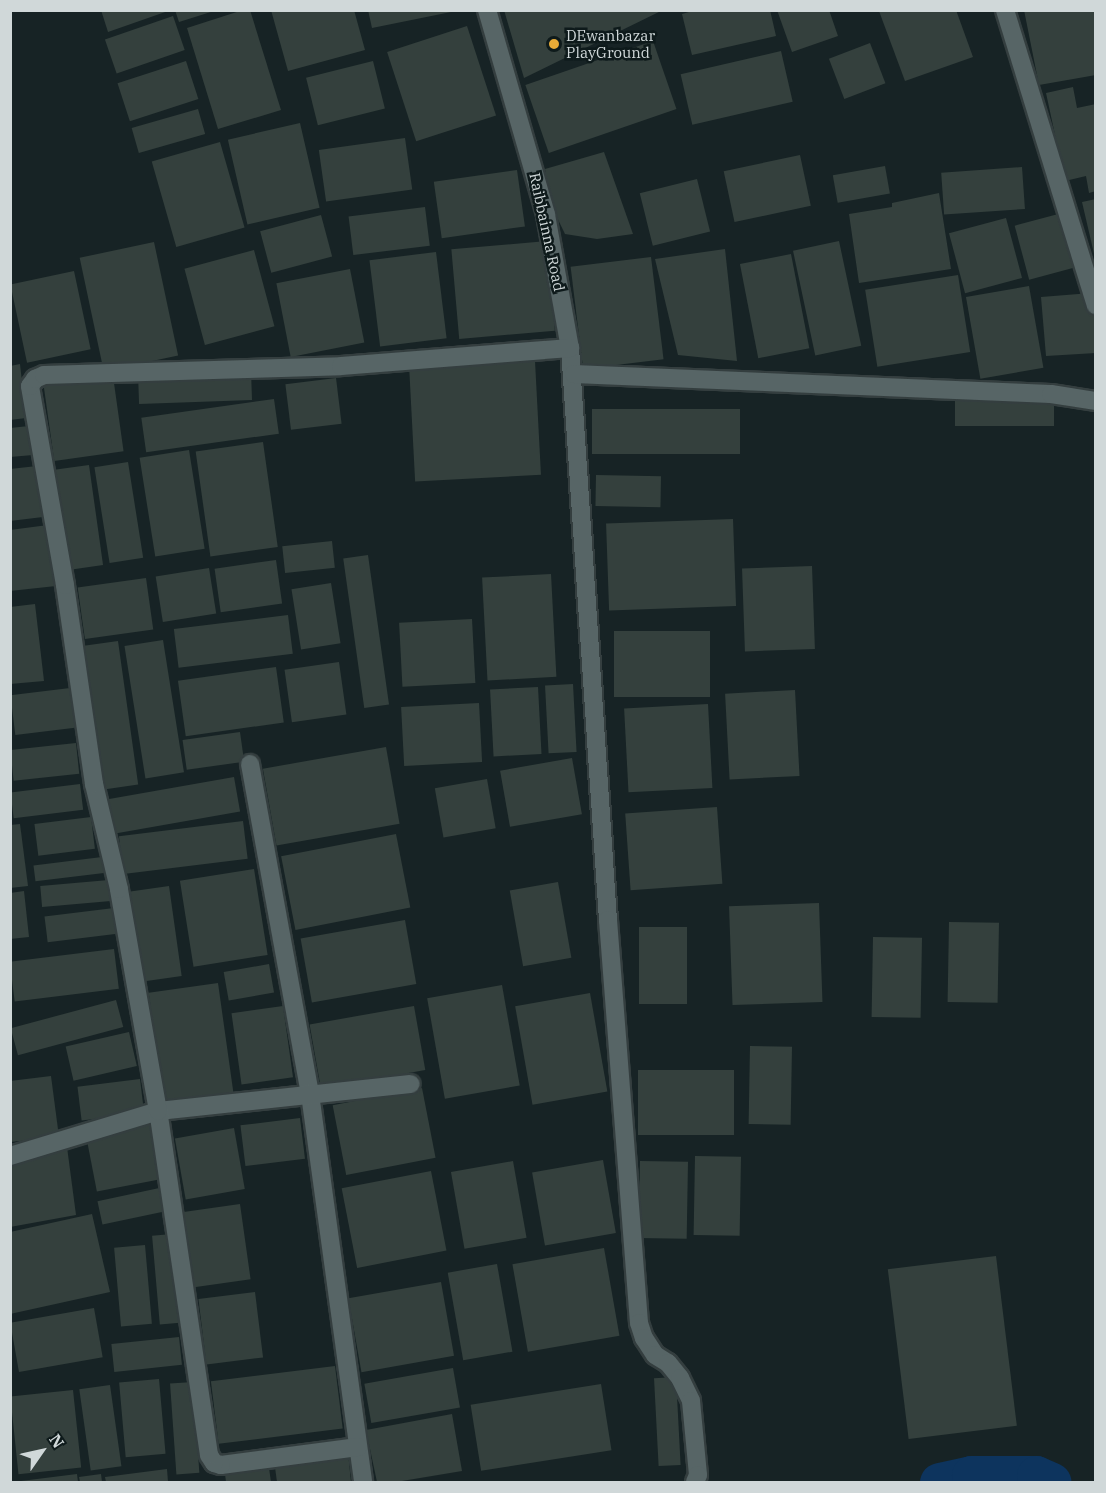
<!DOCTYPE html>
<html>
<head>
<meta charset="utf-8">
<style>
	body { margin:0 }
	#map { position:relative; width:1106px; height:1493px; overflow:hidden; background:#172325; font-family:"IBM Plex Serif",serif }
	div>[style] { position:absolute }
	.canal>* { height:39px; margin:-19.5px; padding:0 19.5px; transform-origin:19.5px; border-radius:19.5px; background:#0d345e }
	.building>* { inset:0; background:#34403d; transform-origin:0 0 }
	.roads { filter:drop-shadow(2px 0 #343e3f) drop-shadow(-2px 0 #343e3f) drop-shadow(0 2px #343e3f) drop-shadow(0 -2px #343e3f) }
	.street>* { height:18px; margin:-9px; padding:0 9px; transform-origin:9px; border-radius:9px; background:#576566 }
	.dots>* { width:16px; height:16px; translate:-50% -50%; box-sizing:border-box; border:3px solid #0e1a1b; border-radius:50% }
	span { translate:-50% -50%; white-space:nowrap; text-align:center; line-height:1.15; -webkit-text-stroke:5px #0e1a1b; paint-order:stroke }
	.poi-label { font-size:15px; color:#d0d8d9 }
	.left { translate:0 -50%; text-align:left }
	.street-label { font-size:15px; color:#d0d8d9 }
	.frame { position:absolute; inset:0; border:12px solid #d0d8d9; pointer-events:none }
	.north { position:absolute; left:12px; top:1421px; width:60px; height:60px; -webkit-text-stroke:4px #0e1a1b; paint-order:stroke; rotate:56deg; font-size:16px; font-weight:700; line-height:24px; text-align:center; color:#d0d8d9 }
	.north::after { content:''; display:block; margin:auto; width:21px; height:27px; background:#d0d8d9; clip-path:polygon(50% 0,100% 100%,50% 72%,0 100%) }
</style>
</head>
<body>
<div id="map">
	<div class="canal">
		<div style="left:939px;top:1482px;width:33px;rotate:-12deg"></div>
		<div style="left:971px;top:1475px;width:65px"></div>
		<div style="left:1036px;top:1475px;width:17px;rotate:24deg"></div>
	</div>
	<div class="building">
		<div style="clip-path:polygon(101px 10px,168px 10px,168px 11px,108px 32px)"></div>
		<div style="clip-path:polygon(175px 10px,214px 10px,214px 11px,179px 22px)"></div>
		<div style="clip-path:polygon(243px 10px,250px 10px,281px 110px,218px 129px,187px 28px)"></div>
		<div style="clip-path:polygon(271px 10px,354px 10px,365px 50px,288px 71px)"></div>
		<div style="clip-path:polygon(368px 10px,451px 10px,451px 12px,372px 28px)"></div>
		<div style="clip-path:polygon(504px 10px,663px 10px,524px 78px)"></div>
		<div style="clip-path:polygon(696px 10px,770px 10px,776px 36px,692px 55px,682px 14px)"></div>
		<div style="clip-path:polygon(777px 10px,829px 10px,838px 36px,792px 52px)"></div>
		<div style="clip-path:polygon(956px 10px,973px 57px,905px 81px,879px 11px)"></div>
		<div style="clip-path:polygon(1024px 10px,1096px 10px,1096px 75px,1039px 85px)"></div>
		<div style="left:173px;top:16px;width:36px;height:72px;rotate:71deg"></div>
		<div style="left:467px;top:26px;width:94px;height:84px;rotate:72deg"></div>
		<div style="left:653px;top:41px;width:72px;height:135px;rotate:71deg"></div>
		<div style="left:870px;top:43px;width:43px;height:44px;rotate:69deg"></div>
		<div style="left:781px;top:51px;width:52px;height:103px;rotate:77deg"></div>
		<div style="left:186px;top:61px;width:40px;height:72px;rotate:72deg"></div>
		<div style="left:373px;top:61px;width:49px;height:69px;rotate:76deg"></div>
		<div style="clip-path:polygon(1073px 87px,1077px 108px,1096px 104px,1096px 191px,1089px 193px,1086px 176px,1065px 181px,1046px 93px)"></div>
		<div style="left:198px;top:109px;width:26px;height:69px;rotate:74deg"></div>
		<div style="left:300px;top:123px;width:87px;height:74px;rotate:77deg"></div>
		<div style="left:405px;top:138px;width:52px;height:87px;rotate:82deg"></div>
		<div style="left:220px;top:142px;width:89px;height:71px;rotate:74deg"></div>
		<div style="clip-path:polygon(604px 152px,633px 234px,597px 239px,565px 234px,550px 203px,545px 169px)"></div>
		<div style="left:800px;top:155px;width:52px;height:78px;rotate:78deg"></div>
		<div style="left:885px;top:166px;width:28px;height:53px;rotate:80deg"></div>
		<div style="left:1022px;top:167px;width:42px;height:81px;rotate:86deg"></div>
		<div style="left:517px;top:170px;width:57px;height:84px;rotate:82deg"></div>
		<div style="left:697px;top:179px;width:54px;height:59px;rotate:76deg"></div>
		<div style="clip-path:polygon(939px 193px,951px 269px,859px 283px,849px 214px,892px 207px,892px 203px)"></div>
		<div style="clip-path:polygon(1096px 199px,1096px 258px,1095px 258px,1082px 202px)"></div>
		<div style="left:425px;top:207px;width:39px;height:77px;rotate:83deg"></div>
		<div style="left:1062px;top:213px;width:56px;height:49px;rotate:75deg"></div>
		<div style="left:321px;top:215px;width:43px;height:63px;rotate:75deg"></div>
		<div style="left:1006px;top:218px;width:62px;height:59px;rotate:75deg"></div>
		<div style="left:547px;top:241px;width:90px;height:96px;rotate:85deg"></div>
		<div style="left:839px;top:241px;width:107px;height:47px;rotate:78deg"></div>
		<div style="left:154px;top:242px;width:116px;height:76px;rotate:78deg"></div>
		<div style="clip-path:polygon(725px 249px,737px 361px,678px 355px,655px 259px)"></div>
		<div style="left:254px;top:250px;width:79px;height:72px;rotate:75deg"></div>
		<div style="left:436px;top:252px;width:87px;height:67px;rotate:83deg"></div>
		<div style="left:791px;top:254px;width:96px;height:52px;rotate:79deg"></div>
		<div style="left:651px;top:257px;width:103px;height:81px;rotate:83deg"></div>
		<div style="left:350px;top:269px;width:75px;height:75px;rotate:79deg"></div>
		<div style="left:74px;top:271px;width:80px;height:65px;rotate:78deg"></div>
		<div style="left:958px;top:275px;width:78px;height:94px;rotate:81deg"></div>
		<div style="left:1029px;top:286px;width:83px;height:64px;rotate:80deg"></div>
		<div style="clip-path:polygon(1091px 293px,1096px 321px,1096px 353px,1046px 356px,1041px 297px)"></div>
		<div style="left:535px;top:361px;width:114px;height:126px;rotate:87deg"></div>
		<div style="clip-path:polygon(20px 364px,26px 418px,10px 420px,10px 366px)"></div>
		<div style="left:251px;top:371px;width:29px;height:113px;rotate:88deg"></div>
		<div style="left:113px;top:376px;width:76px;height:70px;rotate:82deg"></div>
		<div style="left:336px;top:378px;width:46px;height:51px;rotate:83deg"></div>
		<div style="left:274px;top:399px;width:35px;height:134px;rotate:82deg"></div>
		<div style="left:1054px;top:400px;width:26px;height:99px;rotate:90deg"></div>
		<div style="left:592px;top:409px;width:148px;height:45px"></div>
		<div style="clip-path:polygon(29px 426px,33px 455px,10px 457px,10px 428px)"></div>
		<div style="left:263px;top:442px;width:106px;height:68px;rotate:82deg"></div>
		<div style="left:189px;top:450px;width:100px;height:50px;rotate:81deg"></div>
		<div style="left:128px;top:462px;width:97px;height:34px;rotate:81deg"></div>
		<div style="left:89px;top:465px;width:101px;height:35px;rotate:82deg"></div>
		<div style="clip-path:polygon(37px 466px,43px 517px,10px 521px,10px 469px)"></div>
		<div style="left:596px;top:475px;width:65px;height:31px;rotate:1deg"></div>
		<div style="left:733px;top:519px;width:87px;height:127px;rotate:88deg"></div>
		<div style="clip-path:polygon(48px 525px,56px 586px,10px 591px,10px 530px)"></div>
		<div style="left:332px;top:541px;width:27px;height:50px;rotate:84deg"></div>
		<div style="left:368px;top:555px;width:151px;height:25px;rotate:82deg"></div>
		<div style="left:276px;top:560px;width:44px;height:62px;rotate:82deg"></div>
		<div style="left:812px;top:566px;width:83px;height:70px;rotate:88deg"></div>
		<div style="left:209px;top:568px;width:46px;height:54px;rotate:81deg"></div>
		<div style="left:551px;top:574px;width:103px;height:69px;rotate:87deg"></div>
		<div style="left:146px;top:578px;width:52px;height:69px;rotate:82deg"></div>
		<div style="left:331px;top:583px;width:61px;height:40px;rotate:81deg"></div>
		<div style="clip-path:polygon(35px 604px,44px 681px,10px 684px,10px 607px)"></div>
		<div style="left:288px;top:615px;width:39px;height:115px;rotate:83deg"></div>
		<div style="left:472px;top:619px;width:64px;height:73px;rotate:87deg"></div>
		<div style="left:614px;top:631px;width:96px;height:66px"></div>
		<div style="left:163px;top:640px;width:134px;height:39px;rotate:81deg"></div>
		<div style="left:118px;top:641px;width:145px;height:38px;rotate:82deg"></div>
		<div style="left:339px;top:662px;width:53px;height:55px;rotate:82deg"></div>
		<div style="left:276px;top:667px;width:56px;height:99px;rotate:82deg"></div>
		<div style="left:573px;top:684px;width:68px;height:28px;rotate:87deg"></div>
		<div style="left:538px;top:687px;width:67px;height:48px;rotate:87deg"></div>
		<div style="left:70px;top:688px;width:40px;height:60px;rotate:83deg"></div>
		<div style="left:795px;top:690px;width:86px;height:70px;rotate:87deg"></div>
		<div style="left:479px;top:703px;width:59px;height:78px;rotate:87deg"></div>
		<div style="left:708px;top:704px;width:84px;height:84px;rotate:87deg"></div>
		<div style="left:240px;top:732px;width:30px;height:58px;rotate:82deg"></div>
		<div style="left:76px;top:743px;width:31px;height:66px;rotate:84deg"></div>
		<div style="left:386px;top:747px;width:78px;height:125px;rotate:80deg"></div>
		<div style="left:572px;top:758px;width:57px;height:73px;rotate:80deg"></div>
		<div style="left:234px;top:777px;width:35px;height:131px;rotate:80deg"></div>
		<div style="left:487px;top:779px;width:50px;height:53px;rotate:80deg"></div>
		<div style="left:80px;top:784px;width:26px;height:70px;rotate:83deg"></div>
		<div style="left:717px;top:807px;width:77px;height:92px;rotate:86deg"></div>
		<div style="left:91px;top:817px;width:32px;height:57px;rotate:83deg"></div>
		<div style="left:243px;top:821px;width:38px;height:125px;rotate:83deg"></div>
		<div style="clip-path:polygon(20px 824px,28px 886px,10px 888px,10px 825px)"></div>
		<div style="left:396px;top:834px;width:75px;height:117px;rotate:79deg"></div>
		<div style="left:102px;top:857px;width:16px;height:69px;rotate:83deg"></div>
		<div style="left:254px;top:869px;width:87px;height:75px;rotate:81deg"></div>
		<div style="left:109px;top:880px;width:21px;height:69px;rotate:85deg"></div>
		<div style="left:558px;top:882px;width:77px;height:49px;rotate:80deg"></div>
		<div style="left:169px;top:886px;width:91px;height:39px;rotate:82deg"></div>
		<div style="clip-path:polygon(24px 891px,29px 937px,10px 939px,10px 893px)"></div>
		<div style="left:819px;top:903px;width:99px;height:90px;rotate:88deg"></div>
		<div style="left:114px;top:908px;width:26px;height:70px;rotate:83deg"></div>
		<div style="left:405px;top:920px;width:65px;height:106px;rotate:80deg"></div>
		<div style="left:949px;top:922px;width:50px;height:80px;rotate:1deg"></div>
		<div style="left:639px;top:927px;width:48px;height:77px"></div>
		<div style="left:873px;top:937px;width:49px;height:80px;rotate:1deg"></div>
		<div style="left:114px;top:949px;width:40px;height:105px;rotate:83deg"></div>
		<div style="left:269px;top:964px;width:29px;height:46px;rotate:80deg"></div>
		<div style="left:218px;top:983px;width:110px;height:70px;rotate:82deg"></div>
		<div style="left:502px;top:985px;width:102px;height:76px;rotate:80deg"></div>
		<div style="left:590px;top:993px;width:100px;height:76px;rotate:80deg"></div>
		<div style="left:116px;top:1000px;width:28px;height:109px;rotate:75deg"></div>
		<div style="left:283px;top:1006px;width:72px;height:52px;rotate:82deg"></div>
		<div style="left:414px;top:1006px;width:65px;height:106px;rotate:80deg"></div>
		<div style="left:129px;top:1032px;width:35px;height:65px;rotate:77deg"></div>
		<div style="left:750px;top:1046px;width:42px;height:78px;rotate:1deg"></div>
		<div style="left:638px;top:1070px;width:96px;height:65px"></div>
		<div style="clip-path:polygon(51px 1076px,59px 1137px,10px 1142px,10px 1081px)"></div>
		<div style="left:140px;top:1079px;width:34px;height:63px;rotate:83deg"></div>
		<div style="left:422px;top:1088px;width:71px;height:91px;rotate:79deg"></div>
		<div style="left:300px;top:1118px;width:41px;height:60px;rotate:83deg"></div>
		<div style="left:151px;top:1124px;width:56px;height:66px;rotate:79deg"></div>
		<div style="left:234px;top:1128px;width:62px;height:60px;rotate:80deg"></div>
		<div style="clip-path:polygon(67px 1147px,76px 1215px,10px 1227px,10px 1166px)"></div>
		<div style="left:695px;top:1156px;width:46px;height:79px;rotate:1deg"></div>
		<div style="left:603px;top:1160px;width:74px;height:72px;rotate:80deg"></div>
		<div style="left:513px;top:1161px;width:78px;height:63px;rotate:80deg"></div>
		<div style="left:640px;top:1161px;width:48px;height:77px;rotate:1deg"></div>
		<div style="left:431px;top:1171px;width:81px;height:91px;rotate:79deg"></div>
		<div style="left:164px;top:1187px;width:24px;height:68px;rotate:78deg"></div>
		<div style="left:240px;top:1204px;width:76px;height:57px;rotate:82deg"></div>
		<div style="clip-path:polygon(92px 1214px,110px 1292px,10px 1314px,10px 1232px)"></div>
		<div style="left:172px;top:1234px;width:89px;height:20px;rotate:85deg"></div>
		<div style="left:145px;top:1245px;width:79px;height:31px;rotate:85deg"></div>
		<div style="left:604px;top:1248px;width:89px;height:93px;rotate:80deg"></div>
		<div style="left:996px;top:1256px;width:171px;height:109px;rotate:83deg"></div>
		<div style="left:497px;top:1264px;width:89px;height:50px;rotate:80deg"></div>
		<div style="left:441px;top:1282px;width:75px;height:94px;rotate:80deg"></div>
		<div style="left:255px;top:1292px;width:66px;height:57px;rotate:83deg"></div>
		<div style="left:94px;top:1308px;width:50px;height:85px;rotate:80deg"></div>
		<div style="left:179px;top:1337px;width:28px;height:68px;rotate:84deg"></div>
		<div style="left:335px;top:1366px;width:63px;height:125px;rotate:83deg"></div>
		<div style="left:453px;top:1368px;width:40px;height:90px;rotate:80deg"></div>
		<div style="left:676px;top:1377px;width:88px;height:22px;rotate:87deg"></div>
		<div style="left:159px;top:1379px;width:75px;height:40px;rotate:85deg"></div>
		<div style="left:193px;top:1382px;width:91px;height:23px;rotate:86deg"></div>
		<div style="left:601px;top:1384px;width:67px;height:132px;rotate:81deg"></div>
		<div style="left:110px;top:1385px;width:82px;height:31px;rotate:82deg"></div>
		<div style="left:73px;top:1390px;width:78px;height:63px;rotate:84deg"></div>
		<div style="clip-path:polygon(452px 1414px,462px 1471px,396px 1482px,377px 1482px,366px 1430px)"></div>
		<div style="clip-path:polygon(348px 1452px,351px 1482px,277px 1482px,274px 1460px)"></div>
		<div style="clip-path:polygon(268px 1461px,271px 1482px,226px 1482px,224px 1466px)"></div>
		<div style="clip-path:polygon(167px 1469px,168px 1482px,106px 1482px,105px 1477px)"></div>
		<div style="clip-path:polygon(77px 1474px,78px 1482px,21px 1482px,21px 1481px)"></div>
		<div style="clip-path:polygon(101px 1474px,102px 1482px,80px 1482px,79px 1477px)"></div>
	</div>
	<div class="roads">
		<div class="street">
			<div style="left:487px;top:10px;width:213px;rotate:73.9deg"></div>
			<div style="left:546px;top:215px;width:135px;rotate:79.8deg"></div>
			<div style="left:570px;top:348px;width:573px;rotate:86.2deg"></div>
			<div style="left:608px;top:920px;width:404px;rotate:85.6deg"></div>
			<div style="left:639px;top:1323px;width:16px;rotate:72deg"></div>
			<div style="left:644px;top:1338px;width:20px;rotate:57deg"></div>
			<div style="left:655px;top:1355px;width:15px;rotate:32deg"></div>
			<div style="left:668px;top:1363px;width:19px;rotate:51deg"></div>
			<div style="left:680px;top:1378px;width:25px;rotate:64deg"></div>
			<div style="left:691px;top:1401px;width:74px;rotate:84.6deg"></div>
			<div style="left:698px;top:1475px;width:8px;rotate:113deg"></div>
			<div style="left:1005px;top:10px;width:309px;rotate:72.9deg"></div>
			<div style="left:574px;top:374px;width:477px;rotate:2.4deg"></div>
			<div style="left:1051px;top:394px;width:46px;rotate:8.8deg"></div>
			<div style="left:250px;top:764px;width:335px;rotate:79.7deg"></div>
			<div style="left:310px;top:1094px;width:392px;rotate:82.2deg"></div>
			<div style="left:10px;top:1156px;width:155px;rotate:-16.9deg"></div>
			<div style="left:158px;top:1111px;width:254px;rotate:-6.1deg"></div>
			<div style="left:358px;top:1447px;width:138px;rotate:172.5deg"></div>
			<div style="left:221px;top:1465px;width:7px;rotate:-164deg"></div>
			<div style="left:214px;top:1463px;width:9px;rotate:-122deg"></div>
			<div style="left:209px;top:1455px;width:348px;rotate:-98.4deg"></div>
			<div style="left:158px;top:1111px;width:225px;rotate:-100deg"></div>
			<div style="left:119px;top:889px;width:108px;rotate:-103.4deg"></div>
			<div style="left:94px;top:784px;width:201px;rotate:-98.3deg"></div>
			<div style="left:65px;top:585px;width:202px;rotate:-100deg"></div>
			<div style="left:30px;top:386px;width:9px;rotate:-54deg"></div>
			<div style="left:35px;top:379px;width:10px;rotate:-24deg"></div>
			<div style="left:44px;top:375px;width:297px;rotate:-1.7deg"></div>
			<div style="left:341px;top:366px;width:230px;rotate:-4.5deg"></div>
		</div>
	</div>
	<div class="dots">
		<div style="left:554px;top:44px;background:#e8ab37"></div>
	</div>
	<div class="poi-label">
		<span class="left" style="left:566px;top:44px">DEwanbazar<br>PlayGround</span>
	</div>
	<div class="street-label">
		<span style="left:547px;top:232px;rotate:78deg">Raibbainna Road</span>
	</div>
	<div class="frame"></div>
	<div class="north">N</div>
</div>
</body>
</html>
